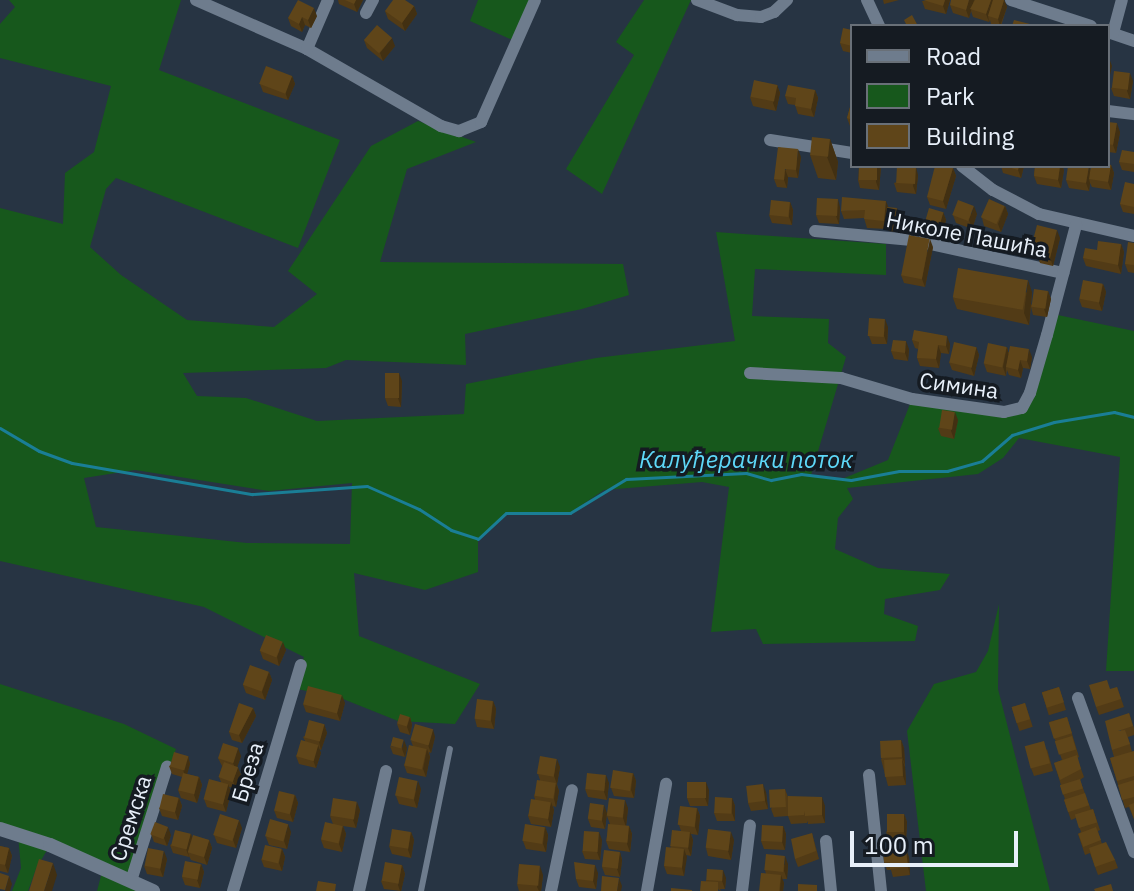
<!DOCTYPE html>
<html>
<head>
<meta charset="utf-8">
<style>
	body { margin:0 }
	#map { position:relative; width:1134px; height:891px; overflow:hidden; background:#273443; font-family:"IBM Plex Sans",sans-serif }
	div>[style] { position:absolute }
	.green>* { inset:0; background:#17581c }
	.stream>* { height:3px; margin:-1.5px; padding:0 1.5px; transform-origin:1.5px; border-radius:1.5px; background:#1a7e96 }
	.service>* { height:6px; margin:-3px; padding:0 3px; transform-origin:3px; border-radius:3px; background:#6e7c8d }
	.minor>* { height:12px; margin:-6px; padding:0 6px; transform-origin:6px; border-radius:6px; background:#6e7c8d }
	.tertiary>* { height:14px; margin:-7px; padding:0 7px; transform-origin:7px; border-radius:7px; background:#6e7c8d }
	.wall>* { inset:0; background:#523b16; transform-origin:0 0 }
	.shaded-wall>* { inset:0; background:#423012 }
	.building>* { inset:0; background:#5f4519; transform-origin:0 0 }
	span { translate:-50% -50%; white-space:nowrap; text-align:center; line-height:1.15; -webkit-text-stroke:7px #151b22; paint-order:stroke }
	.street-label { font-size:22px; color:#e8f0fa }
	.water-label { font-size:24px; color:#5ed8f8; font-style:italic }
	.legend { position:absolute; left:850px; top:24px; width:260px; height:144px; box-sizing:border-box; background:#151b22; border:2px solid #697078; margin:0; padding:10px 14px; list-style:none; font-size:24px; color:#e8f0fa }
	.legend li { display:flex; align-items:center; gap:16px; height:40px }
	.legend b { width:40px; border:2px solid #697078 }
	.scale { position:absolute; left:850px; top:831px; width:168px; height:36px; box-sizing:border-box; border:4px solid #e8f0fa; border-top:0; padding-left:10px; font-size:24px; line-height:28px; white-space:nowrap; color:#e8f0fa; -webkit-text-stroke:6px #151b22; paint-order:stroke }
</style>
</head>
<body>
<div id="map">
	<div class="green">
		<div style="clip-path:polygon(evenodd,9px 0,181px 0,159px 70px,340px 140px,298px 248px,116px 178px,106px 189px,90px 247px,121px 275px,187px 320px,274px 327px,317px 294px,288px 271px,371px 146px,418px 121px,476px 142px,407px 169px,380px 262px,623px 264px,629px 295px,582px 309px,465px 334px,466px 365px,346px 360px,326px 368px,183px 373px,197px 396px,246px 398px,317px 421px,464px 414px,466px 384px,596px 358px,735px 341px,716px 232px,886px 244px,886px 275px,755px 269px,752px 316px,829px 319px,828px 343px,846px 357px,811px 475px,842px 479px,888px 460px,912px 399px,1015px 411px,1030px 393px,1053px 314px,1134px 331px,1134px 671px,1106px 671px,1120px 457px,1019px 438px,1003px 458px,978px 474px,847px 488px,853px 499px,838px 518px,835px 549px,878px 568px,950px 574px,940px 590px,885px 599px,884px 614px,918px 626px,915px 641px,763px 644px,756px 629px,711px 632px,729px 487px,702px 482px,604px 490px,570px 513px,506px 513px,478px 539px,478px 572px,425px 590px,354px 573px,359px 636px,480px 684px,455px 724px,398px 721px,343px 699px,293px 688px,304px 657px,204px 607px,0 561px,0 208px,63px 224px,65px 173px,94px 152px,111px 86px,0 58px,0 24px,15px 7px,9px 0,135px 470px,269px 491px,352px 483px,350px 544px,247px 543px,96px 527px,84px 478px,135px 470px)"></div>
		<div style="clip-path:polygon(478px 0,535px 0,519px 43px,470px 21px)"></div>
		<div style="clip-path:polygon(644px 0,691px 0,602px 194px,566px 169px,634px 55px,616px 42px)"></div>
		<div style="clip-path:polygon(999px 604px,998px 689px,1050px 891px,926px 891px,907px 731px,934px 684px,976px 672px,988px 651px)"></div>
		<div style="clip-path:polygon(0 684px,124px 724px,176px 749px,131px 880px,153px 891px,97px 891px,103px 868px,50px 845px,36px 869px,28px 891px,12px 891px,21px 868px,18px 835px,0 829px)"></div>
	</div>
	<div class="stream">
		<div style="left:0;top:428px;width:45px;rotate:30.5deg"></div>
		<div style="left:39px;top:451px;width:35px;rotate:20deg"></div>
		<div style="left:72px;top:463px;width:183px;rotate:9.8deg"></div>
		<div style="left:252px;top:494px;width:115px;rotate:-4deg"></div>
		<div style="left:367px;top:486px;width:57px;rotate:23.9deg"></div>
		<div style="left:419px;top:509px;width:38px;rotate:33deg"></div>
		<div style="left:451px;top:530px;width:28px;rotate:18deg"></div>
		<div style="left:478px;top:539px;width:38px;rotate:-43deg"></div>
		<div style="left:506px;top:513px;width:64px"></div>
		<div style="left:570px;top:513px;width:66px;rotate:-31.3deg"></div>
		<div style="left:626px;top:479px;width:120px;rotate:-2.9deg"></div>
		<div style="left:746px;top:473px;width:26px;rotate:16deg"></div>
		<div style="left:771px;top:480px;width:31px;rotate:-11deg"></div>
		<div style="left:801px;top:474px;width:50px;rotate:6.8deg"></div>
		<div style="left:851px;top:480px;width:49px;rotate:-10.6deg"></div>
		<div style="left:899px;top:471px;width:48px"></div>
		<div style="left:947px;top:471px;width:36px;rotate:-16deg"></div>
		<div style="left:982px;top:461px;width:40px;rotate:-41deg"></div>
		<div style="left:1012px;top:435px;width:44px;rotate:-17.2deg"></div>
		<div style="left:1054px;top:422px;width:61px;rotate:-9.5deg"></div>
		<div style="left:1114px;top:412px;width:21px;rotate:14deg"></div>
	</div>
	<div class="service">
		<div style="left:421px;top:891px;width:145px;rotate:-78.5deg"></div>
	</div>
	<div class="minor">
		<div style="left:196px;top:0;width:121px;rotate:23.8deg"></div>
		<div style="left:307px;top:49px;width:155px;rotate:29.9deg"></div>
		<div style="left:441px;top:126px;width:19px;rotate:16deg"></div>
		<div style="left:459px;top:131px;width:24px;rotate:-22deg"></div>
		<div style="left:481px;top:122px;width:133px;rotate:-66.1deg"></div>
		<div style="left:697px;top:0;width:43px;rotate:20.6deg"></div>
		<div style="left:737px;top:15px;width:24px;rotate:5deg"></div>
		<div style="left:761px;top:17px;width:14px;rotate:-21deg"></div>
		<div style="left:774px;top:12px;width:18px;rotate:-43deg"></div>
		<div style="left:867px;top:0;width:29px;rotate:65deg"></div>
		<div style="left:1011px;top:0;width:84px;rotate:18deg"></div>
		<div style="left:366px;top:13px;width:15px;rotate:-62deg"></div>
		<div style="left:1108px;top:32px;width:28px;rotate:19deg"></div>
		<div style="left:1113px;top:33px;width:34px;rotate:-75deg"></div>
		<div style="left:307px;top:49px;width:53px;rotate:-66.8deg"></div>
		<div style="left:1108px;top:111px;width:26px;rotate:7deg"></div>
		<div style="left:770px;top:140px;width:83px;rotate:9deg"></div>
		<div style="left:962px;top:166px;width:39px;rotate:38deg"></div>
		<div style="left:993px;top:190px;width:52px;rotate:27.6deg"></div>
		<div style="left:1039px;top:214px;width:98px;rotate:13deg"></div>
		<div style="left:815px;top:231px;width:97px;rotate:5.3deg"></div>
		<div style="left:912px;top:240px;width:155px;rotate:12.3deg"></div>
		<div style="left:750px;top:373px;width:91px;rotate:3.1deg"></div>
		<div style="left:841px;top:378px;width:74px;rotate:16.5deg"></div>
		<div style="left:912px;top:399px;width:93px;rotate:8deg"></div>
		<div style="left:1004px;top:412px;width:18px;rotate:-13deg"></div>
		<div style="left:1022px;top:408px;width:17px;rotate:-62deg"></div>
		<div style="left:1030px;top:393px;width:60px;rotate:-73.7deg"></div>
		<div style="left:1047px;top:335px;width:114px;rotate:-75.2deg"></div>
		<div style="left:1078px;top:698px;width:164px;rotate:70deg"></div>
		<div style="left:869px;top:775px;width:117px;rotate:84.1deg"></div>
		<div style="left:826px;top:841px;width:50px;rotate:84.3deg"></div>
		<div style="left:131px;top:881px;width:120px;rotate:-72.5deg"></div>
		<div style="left:233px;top:891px;width:236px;rotate:-73.3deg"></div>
		<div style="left:359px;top:891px;width:123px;rotate:-77.3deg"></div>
		<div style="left:551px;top:891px;width:103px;rotate:-78.3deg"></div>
		<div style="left:647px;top:891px;width:109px;rotate:-79.9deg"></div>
		<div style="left:742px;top:891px;width:66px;rotate:-83.1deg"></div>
	</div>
	<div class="tertiary">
		<div style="left:0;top:829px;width:52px;rotate:17.7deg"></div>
		<div style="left:50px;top:845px;width:113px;rotate:24.1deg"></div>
	</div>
	<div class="wall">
		<div style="clip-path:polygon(338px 0,363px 0,357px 12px,339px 4px)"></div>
		<div style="clip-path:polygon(883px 0,899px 0,884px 4px)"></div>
		<div style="clip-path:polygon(950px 0,946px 14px,925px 9px,922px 1px)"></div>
		<div style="clip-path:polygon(975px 0,1004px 0,1007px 7px,1001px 26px,991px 24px,990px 20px,989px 22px,973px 17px,971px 11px,969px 18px,953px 13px,950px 5px)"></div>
		<div style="clip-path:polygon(414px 6px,417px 14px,405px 31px,388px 19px,385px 11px)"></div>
		<div style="clip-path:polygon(317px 16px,311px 28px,305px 25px,302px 32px,291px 26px,288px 18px)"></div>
		<div style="clip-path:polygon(852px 30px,852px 53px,843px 51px,840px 43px)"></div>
		<div style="clip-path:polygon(364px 40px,395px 46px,383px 61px,367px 48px)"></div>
		<div style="clip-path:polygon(292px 76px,295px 84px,288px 100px,263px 92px,260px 84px)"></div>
		<div style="clip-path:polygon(1133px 81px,1130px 99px,1114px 96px,1111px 88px)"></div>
		<div style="clip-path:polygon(777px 85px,780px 93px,776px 111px,753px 106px,750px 97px)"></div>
		<div style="clip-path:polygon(815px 90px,818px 98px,814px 117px,798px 114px,795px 105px,788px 104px,785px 96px)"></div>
		<div style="clip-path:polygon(852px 100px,852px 127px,850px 126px,847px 118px)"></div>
		<div style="clip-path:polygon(1108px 122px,1120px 132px,1116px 153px,1108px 152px)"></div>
		<div style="clip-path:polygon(830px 139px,838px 162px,836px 180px,818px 178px,810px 155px)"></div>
		<div style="clip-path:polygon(1134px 152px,1134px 172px,1122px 170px,1119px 162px)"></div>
		<div style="clip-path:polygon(801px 157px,798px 178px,788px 177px,787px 188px,777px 187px,774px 179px)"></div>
		<div style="clip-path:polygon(1111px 165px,1114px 173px,1111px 190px,1092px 187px,1090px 183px,1089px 191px,1069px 188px,1066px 180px,1090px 170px)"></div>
		<div style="clip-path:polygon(859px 166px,881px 166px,879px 190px,860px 188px,858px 180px)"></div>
		<div style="clip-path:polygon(1001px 166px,1024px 166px,1021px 178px,1003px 173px)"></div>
		<div style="clip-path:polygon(1035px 166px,1062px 166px,1064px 170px,1061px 188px,1037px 184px,1034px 176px)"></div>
		<div style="clip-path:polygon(953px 168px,956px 176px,946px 209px,930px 205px,927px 197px)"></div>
		<div style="clip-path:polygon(918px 175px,916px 194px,897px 192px,894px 183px)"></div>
		<div style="clip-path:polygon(1134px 184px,1134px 214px,1123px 212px,1120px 204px)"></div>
		<div style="clip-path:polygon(790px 202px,793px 210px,792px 225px,772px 223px,769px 215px)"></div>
		<div style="clip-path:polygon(1005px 206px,1008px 214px,1001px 232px,984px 226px,982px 218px)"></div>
		<div style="clip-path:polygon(840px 207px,839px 224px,819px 223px,816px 215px)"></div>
		<div style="clip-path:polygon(888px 207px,900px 216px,898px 232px,889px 231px,887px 227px,887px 229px,867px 228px,864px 218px,844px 219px,841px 211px)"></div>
		<div style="clip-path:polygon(943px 212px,946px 220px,941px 237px,927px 232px,924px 224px)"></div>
		<div style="clip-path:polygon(977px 214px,972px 229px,956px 223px,953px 215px)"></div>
		<div style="clip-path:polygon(1060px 238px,1053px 266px,1040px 263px,1037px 255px,1037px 252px,1035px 252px,1032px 244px)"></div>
		<div style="clip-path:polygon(1134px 243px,1134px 273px,1128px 272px,1125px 264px)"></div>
		<div style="clip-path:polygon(1121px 244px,1124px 252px,1121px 274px,1086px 266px,1083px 258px,1097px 250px)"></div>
		<div style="clip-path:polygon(933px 247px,925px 287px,904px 283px,901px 275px)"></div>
		<div style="clip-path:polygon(1103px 284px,1106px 292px,1102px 311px,1082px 307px,1079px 299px)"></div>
		<div style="clip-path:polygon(1048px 291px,1051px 299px,1047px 317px,1033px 315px,1031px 307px,1029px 325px,957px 309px,953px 298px,1032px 292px,1031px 305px)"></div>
		<div style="clip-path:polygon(888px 327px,887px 344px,872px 344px,869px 336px)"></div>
		<div style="clip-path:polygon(912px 340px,950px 344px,949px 354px,941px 353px,939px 368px,920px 366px,917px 358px,918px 349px,915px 348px)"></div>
		<div style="clip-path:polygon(976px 347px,979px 355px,974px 376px,952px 370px,949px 362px)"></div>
		<div style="clip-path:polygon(1007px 347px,1008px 352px,1032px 357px,1030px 369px,1023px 368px,1021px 378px,1009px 375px,1007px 370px,1006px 376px,987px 372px,984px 364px)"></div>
		<div style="clip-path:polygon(909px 349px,908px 361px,894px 359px,891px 351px)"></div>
		<div style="clip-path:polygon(402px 381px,401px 407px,388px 406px,385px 398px)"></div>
		<div style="clip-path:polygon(958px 420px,954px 439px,941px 436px,938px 428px)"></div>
		<div style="clip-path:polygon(286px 650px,279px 666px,263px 659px,260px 651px)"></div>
		<div style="clip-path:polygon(269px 672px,272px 680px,265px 700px,246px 693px,243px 685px)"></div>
		<div style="left:1059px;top:687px;width:24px;height:18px;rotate:73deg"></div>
		<div style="clip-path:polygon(1117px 687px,1124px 707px,1099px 715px,1096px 707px)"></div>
		<div style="clip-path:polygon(493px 701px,496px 709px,494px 729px,477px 727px,475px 719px)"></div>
		<div style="clip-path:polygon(345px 703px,340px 721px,306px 712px,303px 704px)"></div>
		<div style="left:1025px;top:703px;width:25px;height:14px;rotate:72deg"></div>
		<div style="clip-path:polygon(253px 708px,256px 716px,242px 743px,232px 740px,229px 732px)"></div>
		<div style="clip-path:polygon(1129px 713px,1134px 728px,1134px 735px,1128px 737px,1132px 752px,1134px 751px,1134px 819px,1129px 807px,1125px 808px,1110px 758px,1114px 757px,1112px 750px)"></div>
		<div style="clip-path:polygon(410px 717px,412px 725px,410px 735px,400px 732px,397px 724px)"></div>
		<div style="clip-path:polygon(1067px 717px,1079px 757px,1077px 758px,1084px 777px,1080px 780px,1091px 810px,1093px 809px,1100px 830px,1098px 831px,1099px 835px,1102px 844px,1115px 860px,1118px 868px,1098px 875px,1090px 853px,1085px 855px,1078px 834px,1081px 832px,1076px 818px,1071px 820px,1064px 800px,1065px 799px,1060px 785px,1061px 785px,1054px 763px,1062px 760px,1049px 722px)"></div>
		<div style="clip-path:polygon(324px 724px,327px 733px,321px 750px,319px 749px,321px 753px,316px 768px,299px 764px,296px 756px,305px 741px,303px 737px)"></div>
		<div style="clip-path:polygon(435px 737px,431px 753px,429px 752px,430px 757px,426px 777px,407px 773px,404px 765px,413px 746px,411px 741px)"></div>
		<div style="clip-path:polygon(901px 740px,904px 748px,906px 785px,888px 786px,881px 759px)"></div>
		<div style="clip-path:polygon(390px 746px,407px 748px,405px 757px,393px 754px)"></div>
		<div style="clip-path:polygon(1047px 749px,1053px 771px,1034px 776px,1031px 768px)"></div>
		<div style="clip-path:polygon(188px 756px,190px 764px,187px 774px,199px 777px,202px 785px,197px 803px,181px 798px,178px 790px,182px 777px,172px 774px,169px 766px)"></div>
		<div style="clip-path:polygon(241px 756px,237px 767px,241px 775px,236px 789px,229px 787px,231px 792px,226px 812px,207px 807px,204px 799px,221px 782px,219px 777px,222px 766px,218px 758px)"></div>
		<div style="clip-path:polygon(560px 767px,557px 784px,559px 791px,556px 807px,553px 806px,554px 810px,551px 827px,531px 824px,528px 816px,535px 799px,534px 796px,540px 780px,538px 774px)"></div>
		<div style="clip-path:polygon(633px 773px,636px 781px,634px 798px,614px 796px,611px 788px)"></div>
		<div style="clip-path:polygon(609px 783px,607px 800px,588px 797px,585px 789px)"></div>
		<div style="clip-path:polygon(421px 789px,417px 808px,399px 804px,396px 796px)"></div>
		<div style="clip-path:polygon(785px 789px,788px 797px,825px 806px,825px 823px,808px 824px,808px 821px,807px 823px,791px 824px,788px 816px,774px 817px,771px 809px)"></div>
		<div style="clip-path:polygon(709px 790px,708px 806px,690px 806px,687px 798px)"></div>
		<div style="clip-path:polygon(766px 792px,768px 809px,751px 811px,748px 803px)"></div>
		<div style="clip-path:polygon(295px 795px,298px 803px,293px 822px,277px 818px,274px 810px)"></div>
		<div style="clip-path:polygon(179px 798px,182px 806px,178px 820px,162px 816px,159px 808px)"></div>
		<div style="clip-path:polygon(732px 798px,735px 806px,735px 821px,717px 821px,714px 813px)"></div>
		<div style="clip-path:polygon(628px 808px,626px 826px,629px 826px,632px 834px,630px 852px,609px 849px,606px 841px,610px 824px,607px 816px)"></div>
		<div style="clip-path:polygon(697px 808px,700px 816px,698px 835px,691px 834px,693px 840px,691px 856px,686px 855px,684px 876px,667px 874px,664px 866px,671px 847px,670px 846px,681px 831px,679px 825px)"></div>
		<div style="clip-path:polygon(360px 810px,356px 828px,343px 826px,346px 834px,342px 852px,324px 848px,321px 840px,333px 824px,330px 816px)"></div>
		<div style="clip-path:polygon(607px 813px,605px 829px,591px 827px,588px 819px)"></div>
		<div style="clip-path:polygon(904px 814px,907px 822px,906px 840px,889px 840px,886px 832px)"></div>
		<div style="clip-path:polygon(783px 826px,786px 834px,785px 850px,764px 849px,761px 841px)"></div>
		<div style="clip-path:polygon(545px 827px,548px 835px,546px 852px,526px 849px,523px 841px)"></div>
		<div style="clip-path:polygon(242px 828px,236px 848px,217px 843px,214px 835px)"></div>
		<div style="clip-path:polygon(291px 832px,287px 849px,269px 845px,266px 837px)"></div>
		<div style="clip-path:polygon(411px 832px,414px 840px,411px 858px,392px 854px,389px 846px)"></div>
		<div style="clip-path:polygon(812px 833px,819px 859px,798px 867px,795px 859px)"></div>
		<div style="clip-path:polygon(151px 834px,171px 835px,167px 846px,154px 842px)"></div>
		<div style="clip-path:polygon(191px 834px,192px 838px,209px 840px,212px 848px,207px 865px,191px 860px,189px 856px,189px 857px,173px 853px,170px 845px)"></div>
		<div style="clip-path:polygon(602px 840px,600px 860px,585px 859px,582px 851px)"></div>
		<div style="clip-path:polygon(734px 840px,731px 860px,708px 856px,706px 848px)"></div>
		<div style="clip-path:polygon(0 846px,9px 848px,12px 856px,8px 873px,0 871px)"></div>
		<div style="clip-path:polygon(282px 849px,285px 857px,282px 871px,264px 867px,261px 859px)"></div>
		<div style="clip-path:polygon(620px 852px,622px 860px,620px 877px,605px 875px,602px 867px)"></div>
		<div style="clip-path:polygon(909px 857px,910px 875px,893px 877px,891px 870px,887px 870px,884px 862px)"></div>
		<div style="clip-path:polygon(167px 859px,163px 877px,147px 874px,144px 866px)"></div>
		<div style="clip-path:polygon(201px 864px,204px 872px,200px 888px,185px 885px,182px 877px)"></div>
		<div style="clip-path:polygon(788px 864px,787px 879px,782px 879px,784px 883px,783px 891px,760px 891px,766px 874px,765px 870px)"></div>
		<div style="clip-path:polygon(402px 865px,405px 874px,401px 891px,384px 889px,381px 881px)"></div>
		<div style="clip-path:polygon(598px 873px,596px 889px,579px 887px,576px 879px)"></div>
		<div style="clip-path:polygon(543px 875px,541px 891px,519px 891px,517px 884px)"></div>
		<div style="clip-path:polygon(726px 878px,725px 889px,720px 889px,721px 891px,706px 882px,706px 880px)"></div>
	</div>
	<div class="shaded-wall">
		<div style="clip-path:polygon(356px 0,363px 0,357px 12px,354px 4px)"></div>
		<div style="clip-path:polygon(945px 0,950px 0,946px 14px,943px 6px)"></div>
		<div style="clip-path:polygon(969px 0,974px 0,969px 18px,966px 10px)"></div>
		<div style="clip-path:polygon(991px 0,993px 0,988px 16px,989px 22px,986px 14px)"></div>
		<div style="clip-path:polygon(1004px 0,1007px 7px,1000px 26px,998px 19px)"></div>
		<div style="clip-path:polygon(414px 6px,417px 14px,405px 31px,402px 23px)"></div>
		<div style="clip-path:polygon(314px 8px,317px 16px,311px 28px,308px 20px)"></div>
		<div style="clip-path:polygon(302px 17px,305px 25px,302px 32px,299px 24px)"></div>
		<div style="clip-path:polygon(392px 38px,395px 46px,383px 61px,380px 53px)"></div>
		<div style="clip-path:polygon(1109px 58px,1112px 66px,1108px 84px,1108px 62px)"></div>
		<div style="clip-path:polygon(1130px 73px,1133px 81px,1130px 99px,1127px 91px)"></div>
		<div style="clip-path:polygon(292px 76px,295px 84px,288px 100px,285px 92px)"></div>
		<div style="clip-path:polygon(777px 85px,780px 93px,776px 111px,773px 103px)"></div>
		<div style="clip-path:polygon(815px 90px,818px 98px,814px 117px,811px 109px)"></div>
		<div style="clip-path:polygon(1117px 123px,1120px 132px,1116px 153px,1113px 145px)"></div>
		<div style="clip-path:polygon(830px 139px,838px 162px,836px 180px,827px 157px)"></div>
		<div style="clip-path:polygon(798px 149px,801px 157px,798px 178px,796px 170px)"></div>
		<div style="clip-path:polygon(1111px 165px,1114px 173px,1111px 190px,1108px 182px)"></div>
		<div style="clip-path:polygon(877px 166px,881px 166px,879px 190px,876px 182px)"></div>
		<div style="clip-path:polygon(1019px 166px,1024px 166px,1021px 178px,1018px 170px)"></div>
		<div style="clip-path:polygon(1060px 166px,1062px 166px,1064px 170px,1061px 188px,1058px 180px)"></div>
		<div style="clip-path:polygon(1089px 166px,1092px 174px,1089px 179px,1090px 183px,1089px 191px,1086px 183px)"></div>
		<div style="clip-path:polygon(916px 167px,918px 175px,916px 194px,913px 186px)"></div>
		<div style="clip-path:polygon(953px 168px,956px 176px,946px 209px,943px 201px)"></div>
		<div style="clip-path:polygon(785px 169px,788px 177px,787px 188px,784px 180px)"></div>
		<div style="clip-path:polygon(838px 199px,840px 207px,839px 224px,836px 216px)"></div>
		<div style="clip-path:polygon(886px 201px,889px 209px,886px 223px,887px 229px,884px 221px)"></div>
		<div style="clip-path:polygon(790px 202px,793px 210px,792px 225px,789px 217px)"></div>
		<div style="clip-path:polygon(974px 206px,977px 214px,972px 229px,969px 220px)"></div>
		<div style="clip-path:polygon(1005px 206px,1008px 214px,1001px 232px,998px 224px)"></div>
		<div style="clip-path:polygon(897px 208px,900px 216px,898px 232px,895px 224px)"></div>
		<div style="clip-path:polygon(943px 212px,946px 220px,941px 237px,938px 229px)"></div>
		<div style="clip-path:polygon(1057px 230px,1060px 238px,1053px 266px,1050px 258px)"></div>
		<div style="clip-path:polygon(930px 239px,933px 247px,925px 287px,922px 279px)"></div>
		<div style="clip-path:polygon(1121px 244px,1124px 252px,1121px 274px,1118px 265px)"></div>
		<div style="clip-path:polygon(1028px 280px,1032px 292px,1029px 325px,1024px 313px)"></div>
		<div style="clip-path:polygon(1103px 284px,1106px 292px,1102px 311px,1099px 303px)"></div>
		<div style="clip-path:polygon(1048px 291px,1051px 299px,1047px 317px,1044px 309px)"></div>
		<div style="clip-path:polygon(885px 319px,888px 327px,887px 344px,884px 336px)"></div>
		<div style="clip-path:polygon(947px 336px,950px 344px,949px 354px,946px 346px)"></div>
		<div style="clip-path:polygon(906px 341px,909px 349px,908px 361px,905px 353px)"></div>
		<div style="clip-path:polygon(938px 345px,941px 353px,939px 368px,936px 359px)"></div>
		<div style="clip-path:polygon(976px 347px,979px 355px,974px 376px,971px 368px)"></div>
		<div style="clip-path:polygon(1007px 347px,1009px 355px,1006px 367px,1006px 376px,1003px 367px)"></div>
		<div style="clip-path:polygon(1029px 349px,1032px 357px,1030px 369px,1027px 361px)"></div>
		<div style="clip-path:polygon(1020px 360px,1023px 368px,1021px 378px,1018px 370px)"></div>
		<div style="clip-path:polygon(399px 373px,402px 381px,401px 407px,398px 398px)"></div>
		<div style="clip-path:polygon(955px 412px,958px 420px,954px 439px,951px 431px)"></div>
		<div style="clip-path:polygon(283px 642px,286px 650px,279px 666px,277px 657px)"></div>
		<div style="clip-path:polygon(269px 672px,272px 680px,265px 700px,262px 692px)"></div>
		<div style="clip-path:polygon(342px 695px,345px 703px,340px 721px,337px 713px)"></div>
		<div style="clip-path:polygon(493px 701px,496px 709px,494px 729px,491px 721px)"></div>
		<div style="clip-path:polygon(253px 708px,256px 716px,242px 743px,239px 735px)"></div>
		<div style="clip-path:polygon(410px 717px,412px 725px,410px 735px,407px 727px)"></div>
		<div style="clip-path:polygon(324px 724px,327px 733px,321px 750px,319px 742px)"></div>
		<div style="clip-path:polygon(433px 729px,435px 737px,431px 753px,428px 745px)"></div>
		<div style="clip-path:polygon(404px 740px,407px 748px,405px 757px,402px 749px)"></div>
		<div style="clip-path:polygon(901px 740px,904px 748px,905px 765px,902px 757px)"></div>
		<div style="clip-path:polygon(318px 745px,321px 753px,316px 768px,313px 760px)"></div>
		<div style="clip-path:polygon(238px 748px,241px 756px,236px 771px,233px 763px)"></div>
		<div style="clip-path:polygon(427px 749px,430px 757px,426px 777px,423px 769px)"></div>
		<div style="clip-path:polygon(188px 756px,190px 764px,186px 778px,183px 770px)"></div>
		<div style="clip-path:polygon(557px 759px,560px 767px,557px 784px,554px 776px)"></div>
		<div style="clip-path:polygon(902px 759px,905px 767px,906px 785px,903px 776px)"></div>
		<div style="clip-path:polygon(238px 767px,241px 775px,236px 789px,233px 781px)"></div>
		<div style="clip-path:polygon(633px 773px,636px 781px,634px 798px,631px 790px)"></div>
		<div style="clip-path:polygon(606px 775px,609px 783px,607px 800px,604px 792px)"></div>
		<div style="clip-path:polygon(199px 777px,202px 785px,197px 803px,194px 795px)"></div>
		<div style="clip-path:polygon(418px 781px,421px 789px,417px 808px,414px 800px)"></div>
		<div style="clip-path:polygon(706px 782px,709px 790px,708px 806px,705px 798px)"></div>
		<div style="clip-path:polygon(556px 783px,559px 791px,556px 807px,554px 799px)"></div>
		<div style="clip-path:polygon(228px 784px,231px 792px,226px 812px,223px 804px)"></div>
		<div style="clip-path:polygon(763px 784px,766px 792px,768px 809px,765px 801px)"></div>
		<div style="clip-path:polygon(295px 795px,298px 803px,293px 822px,290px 814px)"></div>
		<div style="clip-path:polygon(822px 797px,825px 806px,825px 823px,822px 815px)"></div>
		<div style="clip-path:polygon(179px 798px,182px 806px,178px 820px,175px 812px)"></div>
		<div style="clip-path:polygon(732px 798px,735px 806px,735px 821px,732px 813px)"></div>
		<div style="clip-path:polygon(625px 800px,628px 808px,626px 827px,623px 818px)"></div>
		<div style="clip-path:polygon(357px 802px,360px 810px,356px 828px,353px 820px)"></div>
		<div style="clip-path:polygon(551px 802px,554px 810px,551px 827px,548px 819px)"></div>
		<div style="clip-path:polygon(604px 805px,607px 813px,605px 829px,602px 821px)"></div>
		<div style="clip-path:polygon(697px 808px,700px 816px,698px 835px,695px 827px)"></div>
		<div style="clip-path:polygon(904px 814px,907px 822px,906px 840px,904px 832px)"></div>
		<div style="clip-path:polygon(239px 820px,242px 828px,236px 848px,233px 840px)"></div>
		<div style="clip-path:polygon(288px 824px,291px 832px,287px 849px,284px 841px)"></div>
		<div style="clip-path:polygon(343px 826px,346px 834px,342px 852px,339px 844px)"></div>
		<div style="clip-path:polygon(629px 826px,632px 834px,630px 852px,627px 844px)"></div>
		<div style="clip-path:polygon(783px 826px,786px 834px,785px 850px,782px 842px)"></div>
		<div style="clip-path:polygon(168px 827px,171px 835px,167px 846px,164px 838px)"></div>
		<div style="clip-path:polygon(545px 827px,548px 835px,546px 852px,543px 844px)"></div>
		<div style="clip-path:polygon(411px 832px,414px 840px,411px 858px,408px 850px)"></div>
		<div style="clip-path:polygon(599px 832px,602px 840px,600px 860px,597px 852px)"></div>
		<div style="clip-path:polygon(690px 832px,693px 840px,691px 856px,688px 848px)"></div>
		<div style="clip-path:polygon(731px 832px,734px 840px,731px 860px,728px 851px)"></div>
		<div style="clip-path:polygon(191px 834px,194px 842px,188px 852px,189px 857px,186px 849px)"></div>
		<div style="clip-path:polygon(209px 840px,212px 848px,207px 865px,204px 857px)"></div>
		<div style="clip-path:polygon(9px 848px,12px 856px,8px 873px,5px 865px)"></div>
		<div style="clip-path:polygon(282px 849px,285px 857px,282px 871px,279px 863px)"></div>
		<div style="clip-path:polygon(684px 849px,687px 857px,684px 876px,682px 868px)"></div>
		<div style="clip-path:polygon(906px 849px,909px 857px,910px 875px,908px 867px)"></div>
		<div style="clip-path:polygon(164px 851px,167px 859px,163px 877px,160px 869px)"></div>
		<div style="clip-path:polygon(620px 852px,622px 860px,620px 877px,617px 869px)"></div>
		<div style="clip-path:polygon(785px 856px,788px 864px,787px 879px,784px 871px)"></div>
		<div style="clip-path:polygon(53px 863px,57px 875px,52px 891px,44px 891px)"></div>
		<div style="clip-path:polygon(201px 864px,204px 872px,200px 888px,197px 880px)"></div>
		<div style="clip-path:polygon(402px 865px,405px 874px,401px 891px,400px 891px,398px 885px)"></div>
		<div style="clip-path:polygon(595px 865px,598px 873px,596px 889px,593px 881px)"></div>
		<div style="clip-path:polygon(540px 866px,543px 875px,541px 891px,539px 891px,537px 887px)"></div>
		<div style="clip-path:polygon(723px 870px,726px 878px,725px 889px,722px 881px)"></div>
		<div style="clip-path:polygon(781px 875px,784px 883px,783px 891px,780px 891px)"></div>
		<div style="clip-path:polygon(9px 876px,12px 884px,10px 891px,5px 891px)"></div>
		<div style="clip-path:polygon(619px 878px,622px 886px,621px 891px,617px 891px)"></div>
	</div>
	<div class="building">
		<div style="clip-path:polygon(298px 0,314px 8px,308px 20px,302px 17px,299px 24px,288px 18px)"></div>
		<div style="clip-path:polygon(345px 0,356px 0,354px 4px)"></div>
		<div style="clip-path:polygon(393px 0,405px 0,414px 6px,402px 23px,385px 11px)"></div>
		<div style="clip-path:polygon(923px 0,945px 0,943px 6px)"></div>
		<div style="clip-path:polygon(951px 0,969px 0,966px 10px,950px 5px)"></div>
		<div style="clip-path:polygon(975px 0,991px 0,986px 14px,970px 9px)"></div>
		<div style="clip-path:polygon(993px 0,1004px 0,998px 19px,988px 16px)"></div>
		<div style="clip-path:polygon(912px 15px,918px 26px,903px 26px,906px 24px,904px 20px)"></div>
		<div style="clip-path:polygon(1014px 20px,1030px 24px,1029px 26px,1012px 26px)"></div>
		<div style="left:377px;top:25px;width:20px;height:20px;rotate:41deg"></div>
		<div style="clip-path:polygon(843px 28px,852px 30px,852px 46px,840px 43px)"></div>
		<div style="left:266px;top:66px;width:28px;height:19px;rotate:21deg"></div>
		<div style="left:1114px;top:71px;width:16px;height:17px;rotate:7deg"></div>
		<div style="left:754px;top:80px;width:24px;height:17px;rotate:12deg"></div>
		<div style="clip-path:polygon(788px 85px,815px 90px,811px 109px,795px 106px,796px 98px,785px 96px)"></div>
		<div style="clip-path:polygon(852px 100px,852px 120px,847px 118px)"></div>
		<div style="clip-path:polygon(1108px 122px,1117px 123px,1113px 145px,1108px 144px)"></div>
		<div style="left:812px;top:137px;width:18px;height:18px;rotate:6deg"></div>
		<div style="clip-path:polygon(778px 147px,798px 149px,796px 170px,785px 169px,784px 180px,774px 179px)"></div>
		<div style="clip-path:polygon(1122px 150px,1134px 152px,1134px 164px,1119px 162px)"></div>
		<div style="clip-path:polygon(1108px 164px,1111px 165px,1108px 182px,1089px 179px,1091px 166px,1108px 166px)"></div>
		<div style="left:859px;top:166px;width:18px;height:14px"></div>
		<div style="left:897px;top:166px;width:19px;height:17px;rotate:3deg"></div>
		<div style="clip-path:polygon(935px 166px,945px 166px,953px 168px,943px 201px,927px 197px)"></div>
		<div style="clip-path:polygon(1004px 166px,1019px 166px,1018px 170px)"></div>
		<div style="clip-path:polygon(1035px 166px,1060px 166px,1058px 180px,1034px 176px)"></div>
		<div style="clip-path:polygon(1068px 166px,1089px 166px,1086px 183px,1066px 180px)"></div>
		<div style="clip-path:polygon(1125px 182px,1134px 184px,1134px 207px,1120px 204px)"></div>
		<div style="clip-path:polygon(842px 197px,886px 201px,884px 221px,864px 219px,865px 210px,841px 211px)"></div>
		<div style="left:817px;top:198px;width:21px;height:17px;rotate:3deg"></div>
		<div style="left:989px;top:199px;width:17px;height:20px;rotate:24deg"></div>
		<div style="left:771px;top:200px;width:19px;height:15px;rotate:6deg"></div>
		<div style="left:958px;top:200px;width:17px;height:16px;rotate:21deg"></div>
		<div style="left:887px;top:207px;width:10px;height:16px;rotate:6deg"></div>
		<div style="left:929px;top:208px;width:15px;height:17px;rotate:16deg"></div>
		<div style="clip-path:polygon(1037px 225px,1057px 230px,1050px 258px,1037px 255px,1039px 245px,1032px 244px)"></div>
		<div style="left:909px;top:235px;width:21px;height:41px;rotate:11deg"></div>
		<div style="clip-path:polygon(1098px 241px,1121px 244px,1118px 265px,1083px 258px,1085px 248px,1097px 250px)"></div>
		<div style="clip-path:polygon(1128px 242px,1134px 243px,1134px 265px,1125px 264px)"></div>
		<div style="left:958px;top:268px;width:71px;height:30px;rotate:10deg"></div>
		<div style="left:1083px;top:280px;width:20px;height:19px;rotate:11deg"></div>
		<div style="left:1034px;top:289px;width:14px;height:18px;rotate:8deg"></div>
		<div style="left:869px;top:318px;width:16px;height:18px;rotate:4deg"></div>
		<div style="clip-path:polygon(914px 330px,947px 336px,946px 346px,938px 345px,936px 359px,917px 358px,919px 342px,912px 340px)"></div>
		<div style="clip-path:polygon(893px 340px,906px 341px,905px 353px,891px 351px)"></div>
		<div style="left:954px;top:342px;width:23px;height:21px;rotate:13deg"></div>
		<div style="left:988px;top:343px;width:19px;height:21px;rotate:12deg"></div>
		<div style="clip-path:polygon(1010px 346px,1029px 349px,1027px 361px,1020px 360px,1018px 370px,1006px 367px)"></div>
		<div style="left:385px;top:373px;width:14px;height:25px"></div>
		<div style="left:942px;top:410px;width:13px;height:18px;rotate:9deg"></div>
		<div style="left:266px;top:635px;width:18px;height:17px;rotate:22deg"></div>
		<div style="left:250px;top:665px;width:20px;height:21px;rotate:20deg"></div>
		<div style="clip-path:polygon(1107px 680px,1110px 689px,1117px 687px,1121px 699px,1096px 707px,1089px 685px)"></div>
		<div style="left:308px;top:686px;width:35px;height:19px;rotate:15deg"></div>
		<div style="left:1059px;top:687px;width:16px;height:18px;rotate:72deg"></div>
		<div style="left:477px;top:699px;width:16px;height:20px;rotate:7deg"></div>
		<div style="clip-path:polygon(239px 703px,253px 708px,239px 735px,229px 732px)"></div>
		<div style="left:1025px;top:703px;width:17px;height:14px;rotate:73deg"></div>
		<div style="clip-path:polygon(1129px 713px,1133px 726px,1118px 731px,1125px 730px,1130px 744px,1112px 750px,1105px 721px)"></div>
		<div style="left:400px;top:714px;width:10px;height:10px;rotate:17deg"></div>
		<div style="left:1067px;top:717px;width:17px;height:19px;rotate:73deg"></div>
		<div style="left:309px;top:720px;width:16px;height:18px;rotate:15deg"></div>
		<div style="left:415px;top:724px;width:19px;height:17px;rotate:16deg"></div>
		<div style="left:1072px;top:736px;width:14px;height:18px;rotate:73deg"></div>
		<div style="left:393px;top:737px;width:11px;height:9px;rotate:15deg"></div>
		<div style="left:301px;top:740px;width:18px;height:17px;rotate:16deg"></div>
		<div style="left:901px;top:740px;width:17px;height:21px;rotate:87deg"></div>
		<div style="left:1044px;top:741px;width:23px;height:20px;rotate:75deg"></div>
		<div style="left:223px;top:743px;width:16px;height:16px;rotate:18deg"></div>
		<div style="left:409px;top:745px;width:18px;height:21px;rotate:13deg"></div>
		<div style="clip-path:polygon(1134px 751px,1134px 776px,1117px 781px,1110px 758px)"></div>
		<div style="left:174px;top:752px;width:15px;height:15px;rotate:16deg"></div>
		<div style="clip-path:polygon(1077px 755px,1081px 769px,1060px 780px,1054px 763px)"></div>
		<div style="left:540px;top:756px;width:17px;height:18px;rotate:10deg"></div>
		<div style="left:902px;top:759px;width:17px;height:18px;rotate:87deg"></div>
		<div style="left:224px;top:762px;width:15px;height:16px;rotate:20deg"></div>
		<div style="left:613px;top:770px;width:20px;height:18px;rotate:9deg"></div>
		<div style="left:183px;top:773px;width:16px;height:18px;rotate:14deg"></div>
		<div style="left:587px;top:773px;width:19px;height:16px;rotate:6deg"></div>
		<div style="left:399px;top:777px;width:19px;height:19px;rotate:12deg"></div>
		<div style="left:209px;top:779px;width:20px;height:21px;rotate:15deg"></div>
		<div style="left:1080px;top:779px;width:10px;height:21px;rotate:73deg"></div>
		<div style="left:537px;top:780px;width:19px;height:16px;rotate:9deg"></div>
		<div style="clip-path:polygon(1134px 780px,1134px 797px,1122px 800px,1118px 785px)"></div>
		<div style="left:687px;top:782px;width:19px;height:16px"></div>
		<div style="left:763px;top:784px;width:17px;height:17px;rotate:83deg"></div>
		<div style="left:785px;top:789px;width:18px;height:16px;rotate:87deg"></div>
		<div style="left:279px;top:791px;width:16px;height:20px;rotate:14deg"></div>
		<div style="left:1085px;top:793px;width:13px;height:22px;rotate:72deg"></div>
		<div style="left:163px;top:794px;width:16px;height:15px;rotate:14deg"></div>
		<div style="clip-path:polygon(788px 796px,822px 797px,822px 815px,805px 816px,805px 811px,804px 815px,788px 816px)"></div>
		<div style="left:715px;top:797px;width:17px;height:16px;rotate:3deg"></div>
		<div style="left:333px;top:798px;width:24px;height:18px;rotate:9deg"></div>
		<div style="left:609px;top:798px;width:16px;height:18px;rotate:7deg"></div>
		<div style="left:531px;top:799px;width:20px;height:17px;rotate:9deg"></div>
		<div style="left:590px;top:803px;width:14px;height:16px;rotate:8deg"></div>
		<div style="clip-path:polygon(1134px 803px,1134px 819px,1129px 805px)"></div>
		<div style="left:680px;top:806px;width:17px;height:19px;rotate:7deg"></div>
		<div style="left:1093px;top:809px;width:14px;height:19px;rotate:73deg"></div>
		<div style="left:220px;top:814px;width:20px;height:22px;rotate:18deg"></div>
		<div style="left:887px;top:814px;width:17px;height:18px"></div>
		<div style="left:270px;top:819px;width:19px;height:18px;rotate:16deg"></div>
		<div style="left:155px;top:822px;width:14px;height:13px;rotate:21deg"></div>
		<div style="left:325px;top:822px;width:18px;height:18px;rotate:13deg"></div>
		<div style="left:525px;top:824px;width:20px;height:17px;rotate:9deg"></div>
		<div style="left:608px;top:824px;width:21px;height:17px;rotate:5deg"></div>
		<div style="left:762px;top:825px;width:21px;height:16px;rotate:3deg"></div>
		<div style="left:1096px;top:827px;width:14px;height:19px;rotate:69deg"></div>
		<div style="left:392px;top:829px;width:19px;height:17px;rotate:9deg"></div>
		<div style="left:708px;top:829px;width:23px;height:19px;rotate:7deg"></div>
		<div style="left:175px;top:830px;width:16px;height:16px;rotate:14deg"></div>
		<div style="left:672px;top:830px;width:18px;height:16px;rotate:6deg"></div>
		<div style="left:584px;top:831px;width:15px;height:20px;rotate:4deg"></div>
		<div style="clip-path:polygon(812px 833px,816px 851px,795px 859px,791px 839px)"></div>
		<div style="left:193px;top:835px;width:17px;height:18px;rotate:17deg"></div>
		<div style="clip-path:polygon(1106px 842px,1115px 860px,1095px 867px,1089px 848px)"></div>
		<div style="left:265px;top:845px;width:17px;height:15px;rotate:13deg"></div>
		<div style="clip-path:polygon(0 846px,9px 848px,5px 865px,0 864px)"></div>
		<div style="left:666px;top:847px;width:18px;height:19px;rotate:6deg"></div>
		<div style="left:148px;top:848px;width:16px;height:18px;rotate:11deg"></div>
		<div style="clip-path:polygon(906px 849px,908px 867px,890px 869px,890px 862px,884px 862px,883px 851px)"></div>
		<div style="left:604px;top:850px;width:16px;height:17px;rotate:7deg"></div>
		<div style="left:766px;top:854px;width:19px;height:16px;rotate:6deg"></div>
		<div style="clip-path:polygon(39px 859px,53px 863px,44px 891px,29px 891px)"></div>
		<div style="left:185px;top:861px;width:16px;height:16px;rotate:11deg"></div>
		<div style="left:385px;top:862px;width:17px;height:19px;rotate:10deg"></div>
		<div style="clip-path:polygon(574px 862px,595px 865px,593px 881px,576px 879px)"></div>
		<div style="left:519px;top:864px;width:21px;height:20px;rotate:5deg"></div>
		<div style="left:707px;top:869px;width:16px;height:11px;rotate:4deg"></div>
		<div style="clip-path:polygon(0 873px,9px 876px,5px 890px,0 889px)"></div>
		<div style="left:761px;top:873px;width:20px;height:18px;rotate:6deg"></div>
		<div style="clip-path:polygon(602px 876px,619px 878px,617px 891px,601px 891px)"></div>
		<div style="clip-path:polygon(318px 881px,336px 884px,335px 891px,316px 891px)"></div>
		<div style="clip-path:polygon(701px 881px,718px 882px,718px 891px,700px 891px)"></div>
		<div style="clip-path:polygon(798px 884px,817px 885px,817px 891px,798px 891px)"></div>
		<div style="clip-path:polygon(1111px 884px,1113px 891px,1095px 891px,1094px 889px)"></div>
		<div style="clip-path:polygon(671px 888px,692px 890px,692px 891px,671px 891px)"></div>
	</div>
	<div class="street-label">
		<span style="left:967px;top:234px;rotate:11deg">Николе Пашића</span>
		<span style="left:959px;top:385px;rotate:8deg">Симина</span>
		<span style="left:247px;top:772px;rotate:-73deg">Бреза</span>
		<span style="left:130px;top:818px;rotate:-72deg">Сремска</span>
	</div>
	<div class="water-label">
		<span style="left:746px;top:460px">Калуђерачки поток</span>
	</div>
	<ul class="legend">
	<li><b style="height:10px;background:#6e7c8d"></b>Road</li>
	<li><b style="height:22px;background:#17581c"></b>Park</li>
	<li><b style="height:22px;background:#5f4519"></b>Building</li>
	</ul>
	<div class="scale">100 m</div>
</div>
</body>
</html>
